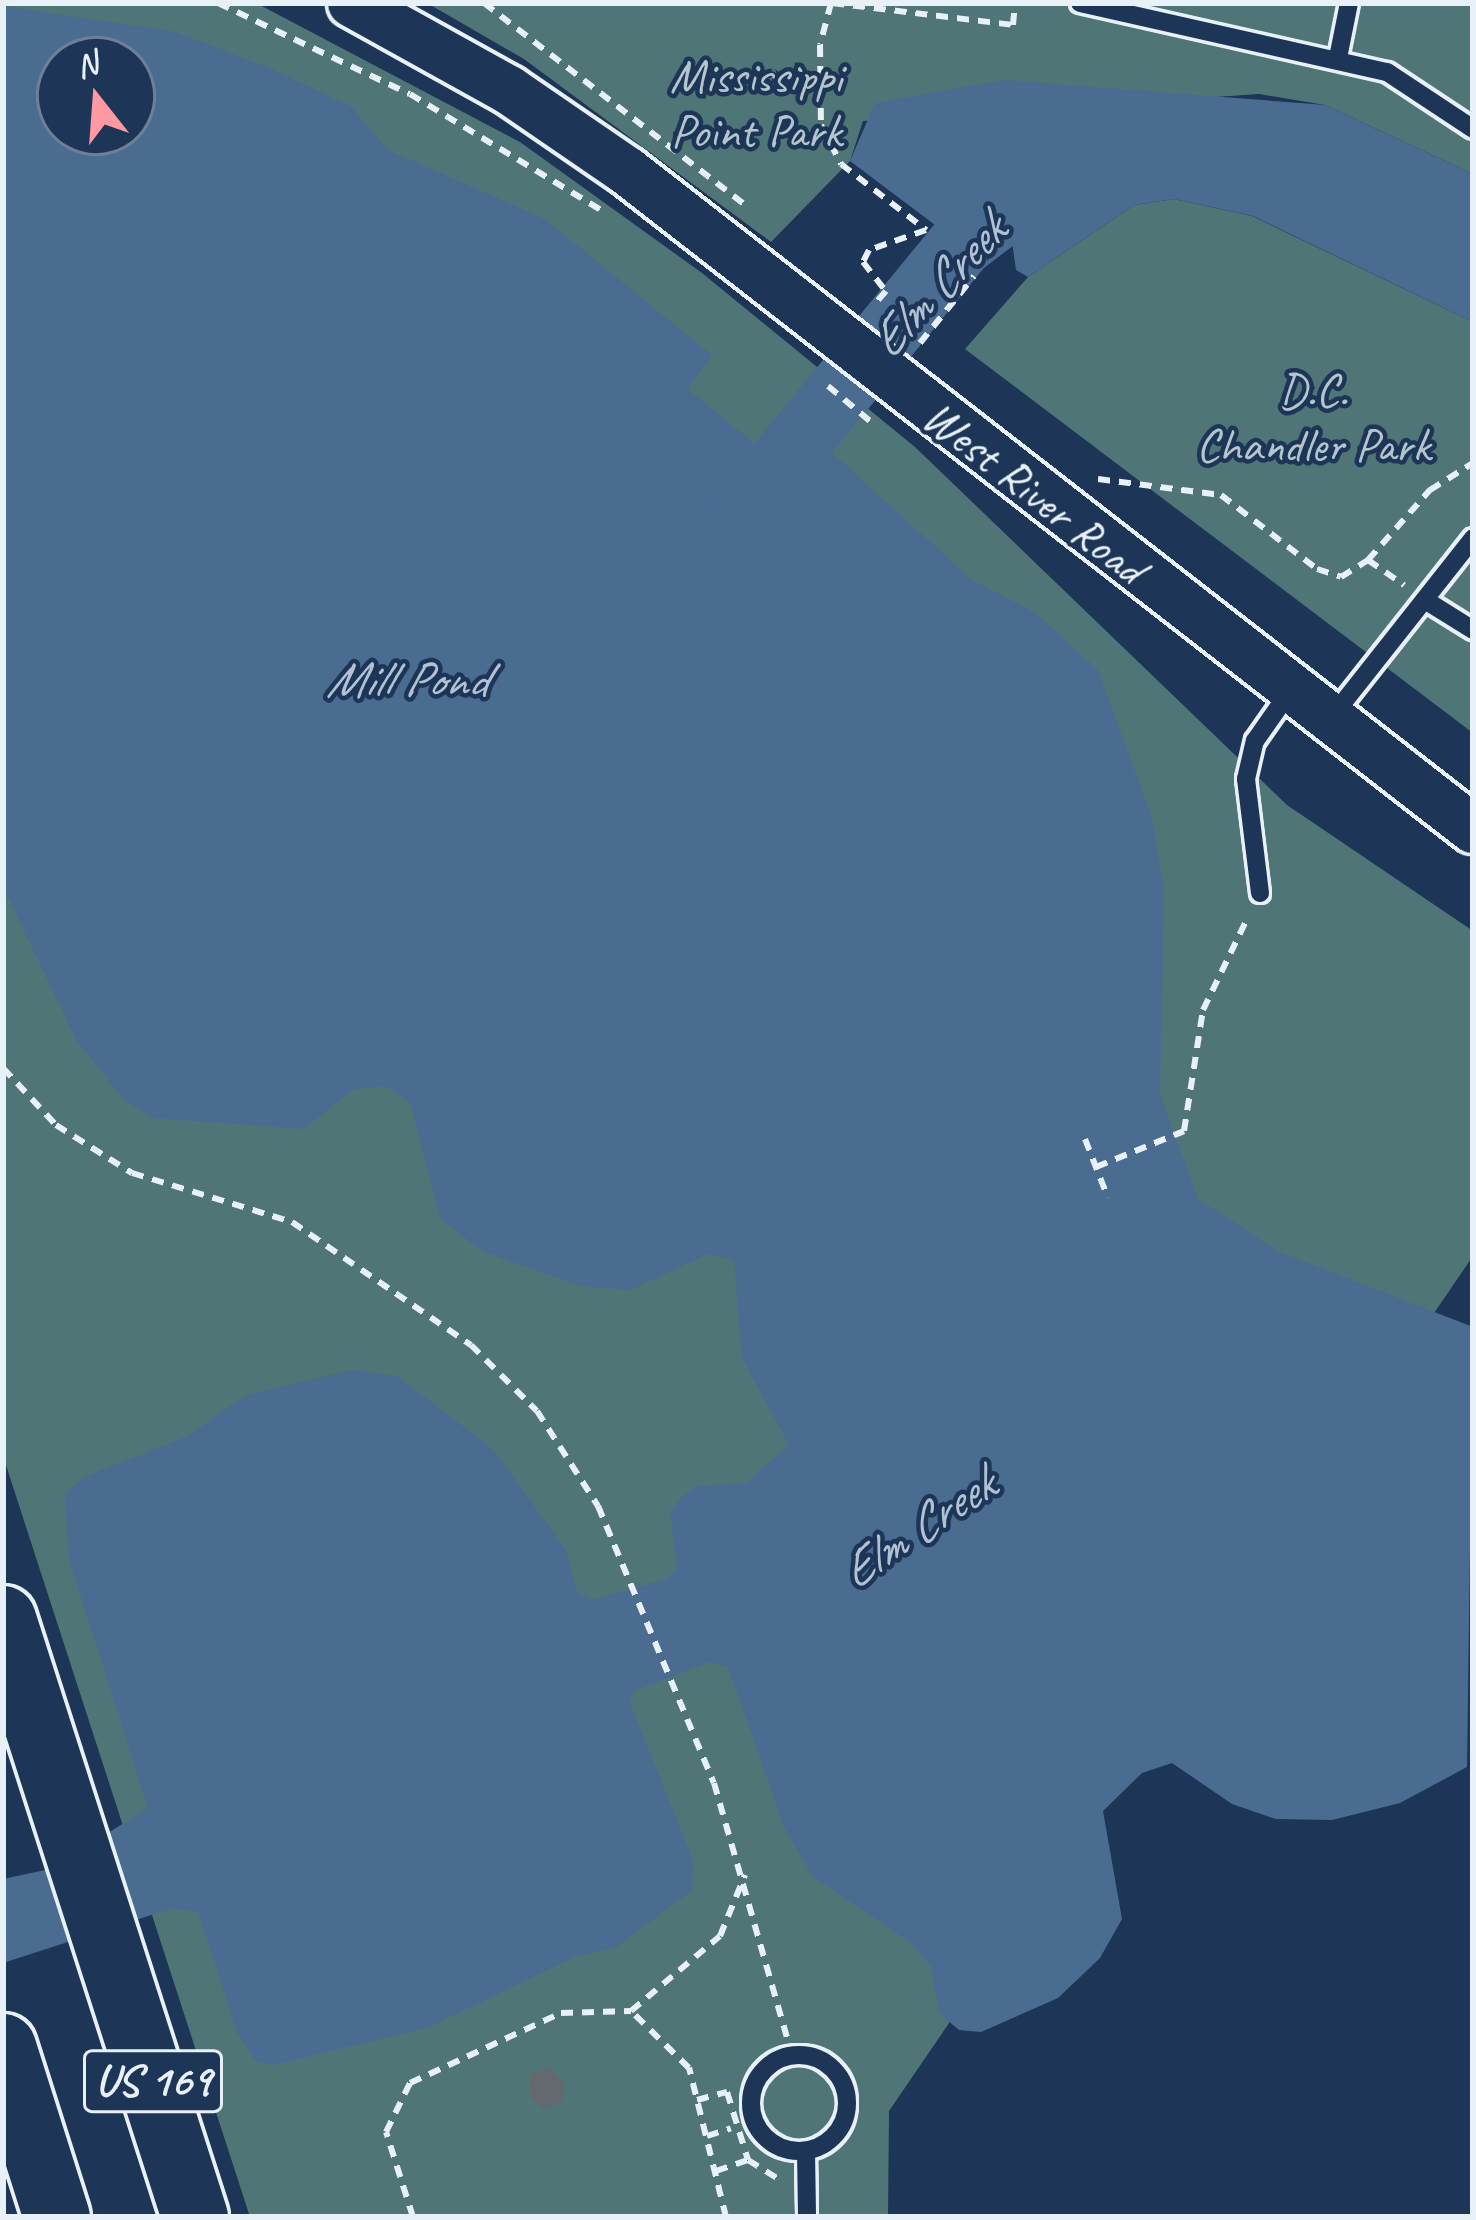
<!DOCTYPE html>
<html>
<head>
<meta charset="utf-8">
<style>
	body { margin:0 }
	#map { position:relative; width:1476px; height:2220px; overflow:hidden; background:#1d3557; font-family:Caveat,sans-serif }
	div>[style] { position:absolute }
	.green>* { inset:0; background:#507577 }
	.water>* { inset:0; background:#4a6c91 }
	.river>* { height:66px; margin:-33px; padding:0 33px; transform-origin:33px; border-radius:33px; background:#4a6c91 }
	.building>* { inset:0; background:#64696f }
	.path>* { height:6px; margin-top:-3px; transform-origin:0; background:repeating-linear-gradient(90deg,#e8f1f8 0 12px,transparent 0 21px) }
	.roads { filter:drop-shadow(3px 0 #e8f1f8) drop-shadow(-3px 0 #e8f1f8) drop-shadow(0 3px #e8f1f8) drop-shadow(0 -3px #e8f1f8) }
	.service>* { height:18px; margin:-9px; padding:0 9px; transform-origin:9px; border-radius:9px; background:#1d3557 }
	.service>.ring { margin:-9px; padding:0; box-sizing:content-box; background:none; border:18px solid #1d3557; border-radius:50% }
	.tertiary>* { height:48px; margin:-24px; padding:0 24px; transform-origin:24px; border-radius:24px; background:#1d3557 }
	.trunk>* { height:66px; margin:-33px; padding:0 33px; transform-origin:33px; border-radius:33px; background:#1d3557 }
	span { translate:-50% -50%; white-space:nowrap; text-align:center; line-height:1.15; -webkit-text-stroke:9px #1d3557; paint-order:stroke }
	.shield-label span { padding:3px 9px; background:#1d3557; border:3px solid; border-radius:9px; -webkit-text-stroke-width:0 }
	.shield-label { font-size:45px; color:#e8f1f8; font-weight:700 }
	.park-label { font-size:48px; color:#b3c6cb }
	.street-label { font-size:48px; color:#e8f1f8 }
	.water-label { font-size:51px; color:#b1c2d4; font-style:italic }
	.frame { position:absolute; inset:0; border:6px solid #e8f1f8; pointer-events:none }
	.north { position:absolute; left:36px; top:36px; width:120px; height:120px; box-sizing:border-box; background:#1d3557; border:3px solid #6e8097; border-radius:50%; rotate:343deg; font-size:33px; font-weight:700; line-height:48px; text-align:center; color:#e8f1f8 }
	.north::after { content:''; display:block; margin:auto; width:42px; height:54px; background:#ff9aa2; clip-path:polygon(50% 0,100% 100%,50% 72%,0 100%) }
</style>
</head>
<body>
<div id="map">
	<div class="green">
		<div style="clip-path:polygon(evenodd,3px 3px,256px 3px,520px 142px,702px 273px,915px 447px,1287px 805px,1473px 931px,1473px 1256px,889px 2111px,888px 2217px,250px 2217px,3px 1456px,3px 3px,60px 60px,132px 60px,132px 132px,60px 132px,60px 60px)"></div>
		<div style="clip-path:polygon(427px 3px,1473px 3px,1473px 174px,1325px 105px,1259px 94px,863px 121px,850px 161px,771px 242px,524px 59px)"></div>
		<div style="clip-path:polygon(1174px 199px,1252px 216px,1473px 322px,1473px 733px,965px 349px,1028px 277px,1134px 205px)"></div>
	</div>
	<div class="water">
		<div style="clip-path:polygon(evenodd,3px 6px,176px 32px,269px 68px,351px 106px,388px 150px,545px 219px,712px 355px,688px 389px,800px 481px,829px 450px,972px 580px,1036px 613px,1098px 670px,1152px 818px,1164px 889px,1160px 1094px,1198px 1199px,1280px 1252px,1473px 1327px,1467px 1767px,1400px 1803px,1332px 1820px,1276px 1819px,1232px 1804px,1172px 1763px,1142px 1773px,1103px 1811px,1122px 1919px,1100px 1958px,1058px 1998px,981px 2032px,959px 2030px,939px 2013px,931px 1967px,911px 1943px,813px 1877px,785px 1829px,728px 1667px,710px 1662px,636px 1690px,629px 1701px,693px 1860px,692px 1890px,615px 1948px,577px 1956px,429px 2027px,274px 2065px,257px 2062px,237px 2032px,198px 1912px,173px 1908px,3px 1963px,3px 1879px,50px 1869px,148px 1808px,69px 1559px,65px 1493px,84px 1477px,186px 1437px,245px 1396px,351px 1370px,397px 1376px,494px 1450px,566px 1550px,577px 1592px,593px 1600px,666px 1579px,677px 1568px,670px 1512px,682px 1497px,697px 1486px,746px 1483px,789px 1445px,742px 1358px,734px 1260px,708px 1254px,631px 1290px,581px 1286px,482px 1251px,440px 1218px,410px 1102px,385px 1086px,354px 1089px,304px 1129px,153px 1118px,123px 1099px,77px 1041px,3px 887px,3px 6px,60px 60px,132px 60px,132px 132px,60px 132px,60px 60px)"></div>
		<div style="clip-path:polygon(1004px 80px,1325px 105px,1473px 174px,1473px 322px,1253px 216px,1174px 199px,1134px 205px,1028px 277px,1016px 270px,1012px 242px,991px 244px,979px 258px,850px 161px,875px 103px)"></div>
	</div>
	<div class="river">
		<div style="left:737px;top:542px;width:42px;rotate:-73.3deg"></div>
		<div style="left:749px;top:502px;width:334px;rotate:-50.6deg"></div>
		<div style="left:961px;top:244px;width:91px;rotate:-37.4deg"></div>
	</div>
	<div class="building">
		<div style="clip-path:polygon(549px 2068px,565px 2083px,561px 2103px,543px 2109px,529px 2095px,531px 2074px)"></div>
	</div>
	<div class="path">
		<div style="left:218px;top:3px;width:212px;rotate:25.4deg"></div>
		<div style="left:410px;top:94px;width:227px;rotate:31.3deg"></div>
		<div style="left:484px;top:3px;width:332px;rotate:37.7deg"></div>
		<div style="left:831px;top:3px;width:43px;rotate:104.7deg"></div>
		<div style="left:820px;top:45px;width:80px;rotate:89.3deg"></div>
		<div style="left:821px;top:125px;width:44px;rotate:62.9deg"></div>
		<div style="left:841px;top:164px;width:108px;rotate:37.8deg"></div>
		<div style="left:926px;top:230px;width:60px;rotate:160.7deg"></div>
		<div style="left:869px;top:250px;width:13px;rotate:117deg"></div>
		<div style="left:863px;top:262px;width:37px;rotate:52deg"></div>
		<div style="left:886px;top:291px;width:20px;rotate:131deg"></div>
		<div style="left:832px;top:3px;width:182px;rotate:6.9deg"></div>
		<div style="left:1013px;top:25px;width:22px;rotate:-85deg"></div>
		<div style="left:920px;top:343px;width:86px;rotate:-51.1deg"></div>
		<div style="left:828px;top:386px;width:56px;rotate:39.9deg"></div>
		<div style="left:1098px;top:479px;width:124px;rotate:7.4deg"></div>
		<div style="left:1221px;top:495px;width:121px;rotate:37.6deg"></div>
		<div style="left:1317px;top:569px;width:25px;rotate:18deg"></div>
		<div style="left:1341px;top:577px;width:32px;rotate:-32deg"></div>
		<div style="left:1368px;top:560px;width:44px;rotate:34.8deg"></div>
		<div style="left:1368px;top:560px;width:94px;rotate:-48.5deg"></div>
		<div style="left:1430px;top:490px;width:51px;rotate:-32.1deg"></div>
		<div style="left:3px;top:1068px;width:78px;rotate:47.1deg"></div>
		<div style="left:56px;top:1125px;width:90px;rotate:32.3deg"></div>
		<div style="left:132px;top:1173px;width:167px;rotate:17deg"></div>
		<div style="left:292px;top:1222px;width:217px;rotate:34.5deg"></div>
		<div style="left:471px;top:1345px;width:93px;rotate:45deg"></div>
		<div style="left:537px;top:1411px;width:113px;rotate:57.3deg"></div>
		<div style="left:598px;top:1506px;width:300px;rotate:67.3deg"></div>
		<div style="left:714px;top:1783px;width:283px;rotate:74deg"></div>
		<div style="left:1085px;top:1139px;width:63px;rotate:68.7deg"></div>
		<div style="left:1096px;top:1167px;width:95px;rotate:-22.2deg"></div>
		<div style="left:1184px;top:1131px;width:122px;rotate:-81.1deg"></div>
		<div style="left:1203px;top:1010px;width:103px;rotate:-64.2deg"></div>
		<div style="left:697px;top:2100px;width:31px;rotate:-15deg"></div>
		<div style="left:727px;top:2092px;width:71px;rotate:72.8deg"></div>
		<div style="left:707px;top:2136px;width:25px;rotate:-18deg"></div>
		<div style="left:716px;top:2171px;width:34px;rotate:-19deg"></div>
		<div style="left:748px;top:2160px;width:34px;rotate:32deg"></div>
		<div style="left:413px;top:2217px;width:89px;rotate:-107.6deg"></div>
		<div style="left:386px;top:2132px;width:55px;rotate:-63.9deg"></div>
		<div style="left:410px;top:2083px;width:166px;rotate:-24.9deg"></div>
		<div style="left:561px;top:2013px;width:70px;rotate:-1.6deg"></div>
		<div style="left:726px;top:2217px;width:154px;rotate:-103.9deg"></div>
		<div style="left:689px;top:2068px;width:81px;rotate:-135.5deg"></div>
		<div style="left:631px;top:2011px;width:116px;rotate:-40.1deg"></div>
		<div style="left:720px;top:1936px;width:66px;rotate:-67.7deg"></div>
	</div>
	<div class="roads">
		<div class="service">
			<div style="left:1080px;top:3px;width:315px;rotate:12.7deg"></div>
			<div style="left:1387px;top:72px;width:103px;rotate:33.5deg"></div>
			<div style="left:1338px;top:58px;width:56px;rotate:-78.7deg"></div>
			<div style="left:1425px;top:600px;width:57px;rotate:32deg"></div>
			<div style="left:1331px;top:718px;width:229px;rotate:-51.7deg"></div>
			<div style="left:1260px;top:893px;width:115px;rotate:-97deg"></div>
			<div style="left:1246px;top:779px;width:39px;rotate:-77deg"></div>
			<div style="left:1255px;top:741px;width:61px;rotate:-55deg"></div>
			<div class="ring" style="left:751px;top:2055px;width:78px;height:78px"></div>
			<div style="left:806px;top:2151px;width:66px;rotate:89.1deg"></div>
		</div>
		<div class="tertiary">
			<div style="left:352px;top:3px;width:179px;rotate:29deg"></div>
			<div style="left:509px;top:90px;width:143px;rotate:34.5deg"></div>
			<div style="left:627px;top:171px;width:1072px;rotate:37.87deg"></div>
		</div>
		<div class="trunk">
			<div style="left:3px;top:1619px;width:628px;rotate:72.2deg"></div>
			<div style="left:3px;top:2047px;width:178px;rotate:72.4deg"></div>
		</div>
	</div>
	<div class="shield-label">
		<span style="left:153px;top:2081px">US 169</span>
	</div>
	<div class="park-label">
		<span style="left:756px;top:104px">Mississippi<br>Point Park</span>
		<span style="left:1313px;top:418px">D.C.<br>Chandler Park</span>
	</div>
	<div class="street-label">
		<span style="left:1034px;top:492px;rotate:38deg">West River Road</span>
	</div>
	<div class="water-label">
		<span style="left:937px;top:286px;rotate:-47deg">Elm Creek</span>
		<span style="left:406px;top:679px">Mill Pond</span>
		<span style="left:917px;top:1528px;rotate:-34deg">Elm Creek</span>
	</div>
	<div class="frame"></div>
	<div class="north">N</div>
</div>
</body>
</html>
